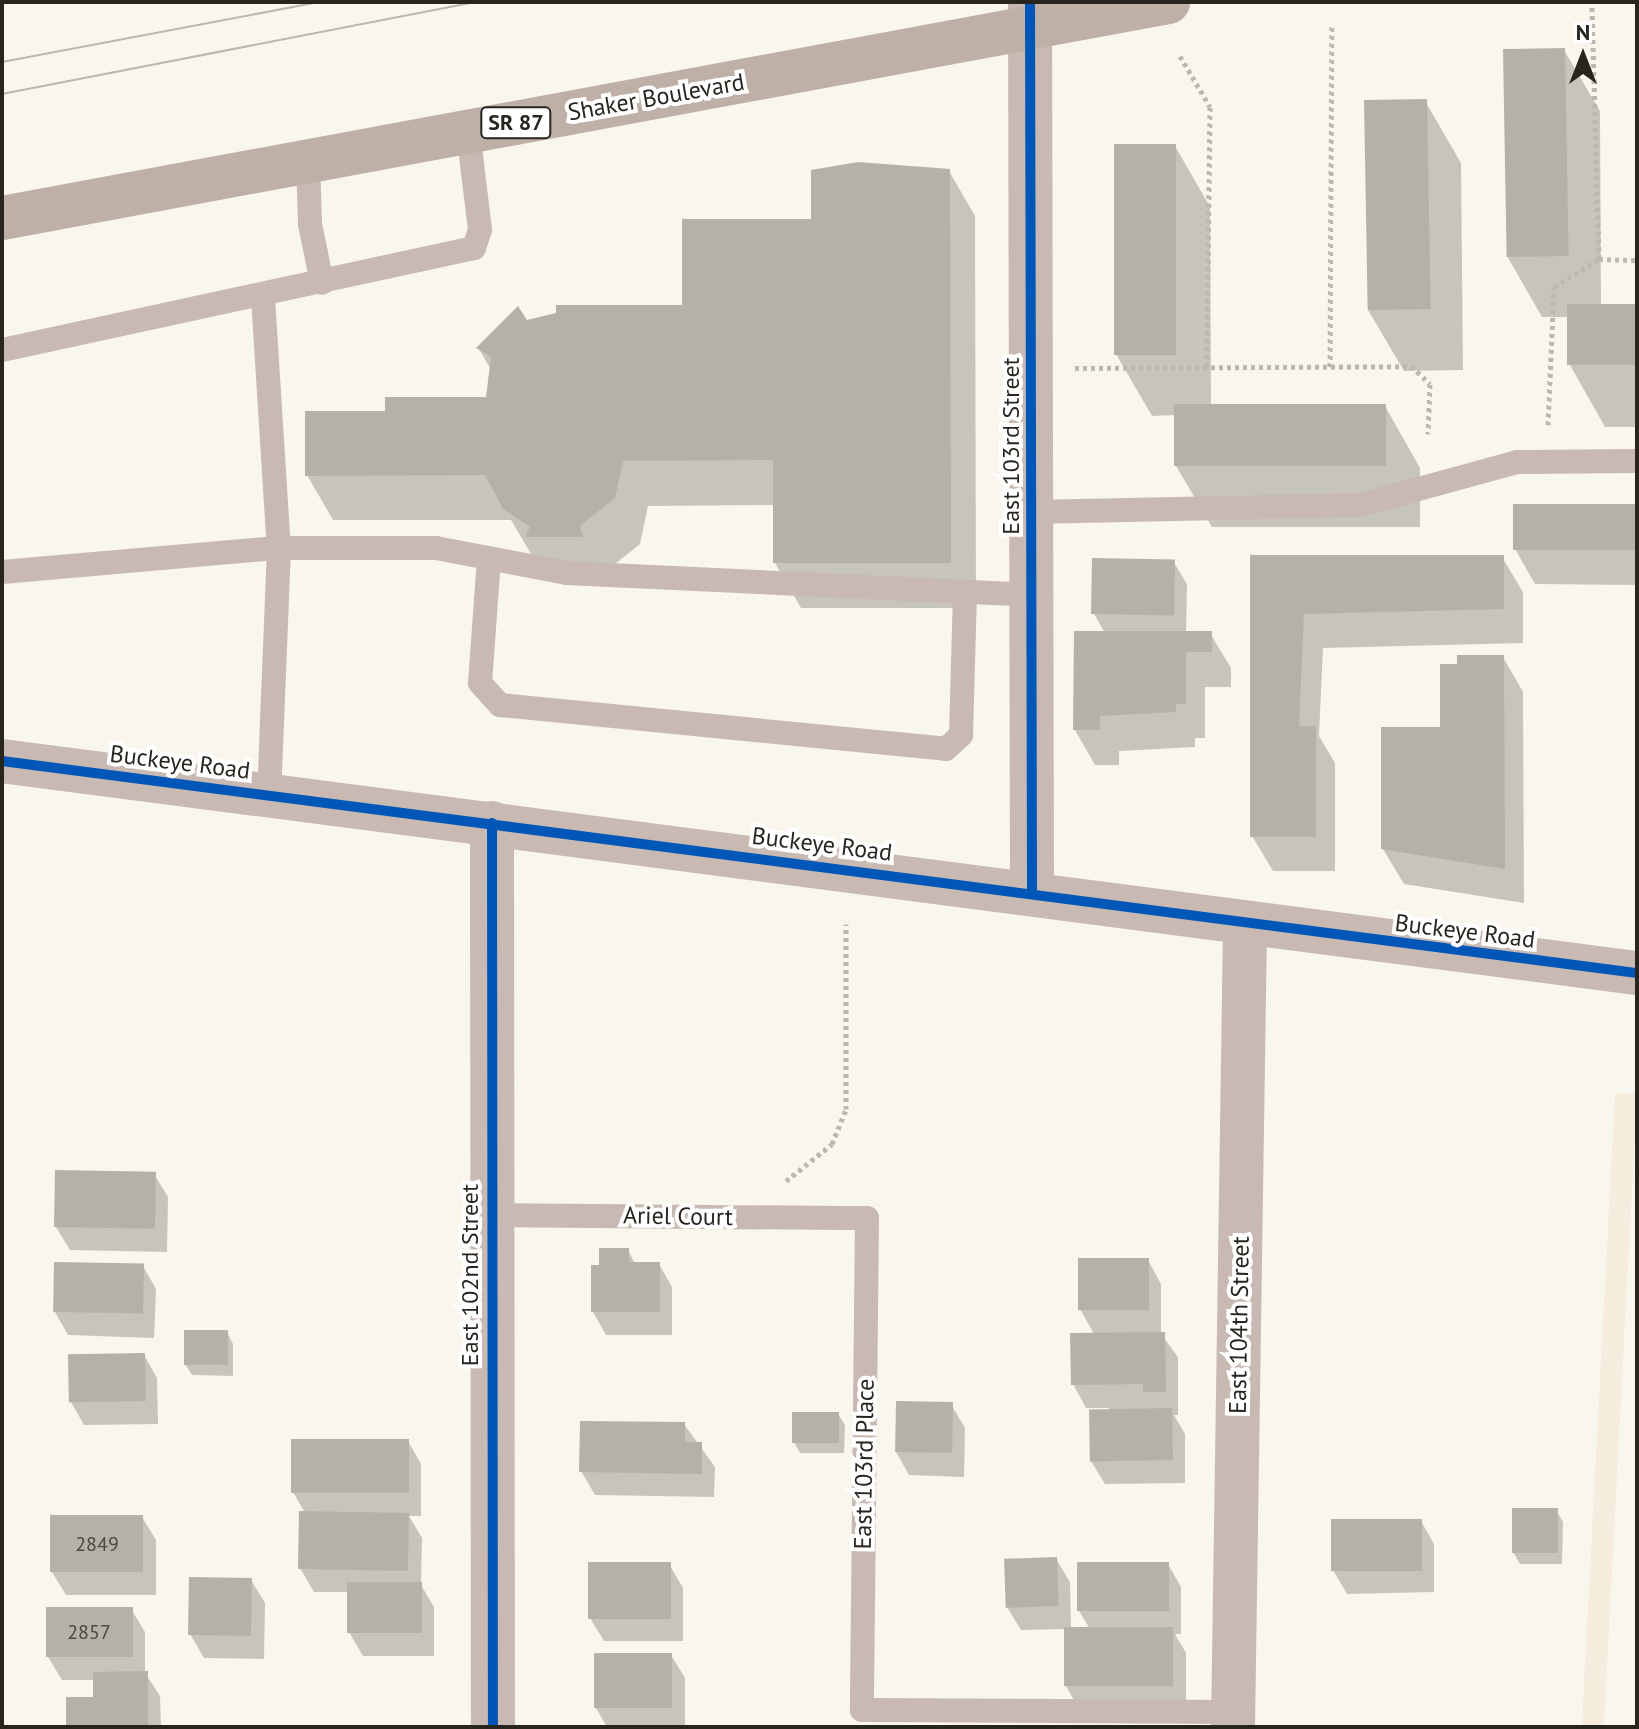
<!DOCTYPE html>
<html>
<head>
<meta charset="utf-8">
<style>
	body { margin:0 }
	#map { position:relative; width:1639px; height:1729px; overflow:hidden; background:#f9f6ee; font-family:"PT Sans",sans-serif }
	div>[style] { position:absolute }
	.education>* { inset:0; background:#f6ecde; transform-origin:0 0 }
	.shadow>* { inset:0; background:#0003 }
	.building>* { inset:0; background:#b4b1aa; transform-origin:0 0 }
	.path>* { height:5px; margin-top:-2.5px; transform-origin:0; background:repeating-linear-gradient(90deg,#beb6b0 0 4px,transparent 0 8px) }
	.service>* { height:24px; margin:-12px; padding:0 12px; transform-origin:12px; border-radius:12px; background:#c8bab2 }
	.minor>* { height:44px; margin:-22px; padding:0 22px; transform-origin:22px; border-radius:22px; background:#c8bab2 }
	.tertiary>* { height:44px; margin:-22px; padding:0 22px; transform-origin:22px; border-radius:22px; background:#c8bab2 }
	.primary>* { height:44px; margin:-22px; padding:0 22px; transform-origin:22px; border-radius:22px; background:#bfb0a7 }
	.tram>* { height:2px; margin:-1px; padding:0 1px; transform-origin:1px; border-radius:1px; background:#beb6af }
	.cycleway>* { height:10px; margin:-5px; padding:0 5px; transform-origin:5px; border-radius:5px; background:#0057b8 }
	span { translate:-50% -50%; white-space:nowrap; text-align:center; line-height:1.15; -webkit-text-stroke:8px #fff; paint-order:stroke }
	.number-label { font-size:20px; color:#4b4842 }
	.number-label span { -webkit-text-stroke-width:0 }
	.shield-label span { padding:2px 6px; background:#fff; border:2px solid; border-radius:6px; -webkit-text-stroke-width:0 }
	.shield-label { font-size:22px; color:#28251f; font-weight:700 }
	.street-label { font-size:24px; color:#28251f }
	.frame { position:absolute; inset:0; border:4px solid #28251f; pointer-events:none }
	.north { position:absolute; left:1543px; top:16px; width:80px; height:80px; -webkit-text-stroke:6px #fff; paint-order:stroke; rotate:0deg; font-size:22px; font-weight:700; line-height:32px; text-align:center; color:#28251f }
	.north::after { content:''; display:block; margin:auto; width:28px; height:36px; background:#28251f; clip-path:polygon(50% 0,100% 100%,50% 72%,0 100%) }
</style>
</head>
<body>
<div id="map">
	<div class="education">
		<div style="left:1615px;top:1093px;width:22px;height:634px;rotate:3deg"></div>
	</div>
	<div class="shadow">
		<div style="clip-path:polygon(1564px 50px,1600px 111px,1601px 307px,1637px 306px,1637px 427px,1605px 427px,1570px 365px,1569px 317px,1542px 317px,1507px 256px)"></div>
		<div style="clip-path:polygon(1425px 101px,1461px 163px,1463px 370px,1404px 371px,1368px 310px)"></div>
		<div style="clip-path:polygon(1175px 146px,1210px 207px,1211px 406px,1385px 406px,1420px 468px,1420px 527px,1212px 527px,1176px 466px,1176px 415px,1152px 416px,1116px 354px)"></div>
		<div style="clip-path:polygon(949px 171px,975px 216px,976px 608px,801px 608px,775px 563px,775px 505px,648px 506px,640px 544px,605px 572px,541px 561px,531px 554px,511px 520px,333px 520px,307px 475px,387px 413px,487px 399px,491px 370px,479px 349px,526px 322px,684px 307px,813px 221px)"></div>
		<div style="clip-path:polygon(1637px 506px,1637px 585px,1535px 584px,1515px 549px)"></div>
		<div style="clip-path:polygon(1252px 557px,1502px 557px,1523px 592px,1523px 643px,1323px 648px,1319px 736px,1335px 763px,1335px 871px,1273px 871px,1252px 836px)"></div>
		<div style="clip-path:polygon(1173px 561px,1187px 584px,1186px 633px,1210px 633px,1231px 668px,1231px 687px,1205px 687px,1205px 738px,1195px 738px,1195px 747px,1119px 751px,1119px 765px,1095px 765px,1075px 730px,1105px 633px,1094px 614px)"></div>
		<div style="clip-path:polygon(1503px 657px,1523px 692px,1524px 903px,1404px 884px,1383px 849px,1442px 729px,1459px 666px)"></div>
		<div style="clip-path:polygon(154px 1174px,168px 1197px,167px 1252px,70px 1250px,56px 1227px)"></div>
		<div style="clip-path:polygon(628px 1250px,635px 1264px,659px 1264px,672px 1287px,672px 1335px,606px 1335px,593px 1312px,601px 1267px)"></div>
		<div style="clip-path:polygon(1148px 1260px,1161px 1284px,1161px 1334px,1178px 1357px,1178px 1415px,1174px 1415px,1185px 1434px,1185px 1483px,1105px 1484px,1091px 1461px,1109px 1408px,1086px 1408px,1073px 1384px,1094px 1334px,1080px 1309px)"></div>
		<div style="clip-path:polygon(143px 1266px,156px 1289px,154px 1338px,68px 1335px,55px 1312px)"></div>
		<div style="clip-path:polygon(227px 1332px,233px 1344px,233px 1376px,192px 1375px,185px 1364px)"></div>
		<div style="clip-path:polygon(144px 1355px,157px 1378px,158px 1424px,84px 1425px,71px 1402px)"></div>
		<div style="clip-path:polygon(951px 1404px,965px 1428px,964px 1477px,909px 1475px,896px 1452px)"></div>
		<div style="clip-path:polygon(838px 1414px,845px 1425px,844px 1453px,800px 1453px,794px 1442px)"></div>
		<div style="clip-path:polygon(684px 1424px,715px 1467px,714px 1497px,595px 1495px,581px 1471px)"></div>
		<div style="clip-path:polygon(408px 1441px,421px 1464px,421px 1516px,409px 1516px,422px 1538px,421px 1585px,434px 1607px,434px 1656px,363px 1656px,349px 1632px,349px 1592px,314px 1592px,300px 1568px,305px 1513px,293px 1492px)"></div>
		<div style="clip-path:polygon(1556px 1510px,1563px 1522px,1562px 1564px,1520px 1564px,1513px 1552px)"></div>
		<div style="clip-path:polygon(142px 1517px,156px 1540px,156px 1595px,66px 1595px,52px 1572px)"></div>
		<div style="clip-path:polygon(1421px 1521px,1434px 1544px,1434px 1592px,1347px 1594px,1333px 1570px)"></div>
		<div style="clip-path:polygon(1056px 1559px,1070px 1582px,1071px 1629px,1090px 1629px,1079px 1611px,1168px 1564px,1181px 1587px,1181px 1634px,1175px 1634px,1186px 1653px,1186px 1709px,1079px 1709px,1066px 1686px,1066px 1629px,1021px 1630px,1007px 1607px)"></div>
		<div style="clip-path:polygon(669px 1564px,683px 1588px,683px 1641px,604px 1641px,590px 1618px)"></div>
		<div style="clip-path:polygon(251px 1580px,265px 1603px,264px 1659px,204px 1658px,190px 1634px)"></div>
		<div style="clip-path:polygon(131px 1609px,145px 1632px,145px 1673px,160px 1696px,161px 1727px,68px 1727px,95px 1699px,95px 1680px,62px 1680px,48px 1657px)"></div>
		<div style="clip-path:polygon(671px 1655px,685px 1678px,685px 1727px,607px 1727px,596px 1708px)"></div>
	</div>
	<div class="building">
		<div style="left:1565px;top:48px;width:208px;height:62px;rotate:89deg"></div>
		<div style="left:1427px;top:99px;width:210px;height:63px;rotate:89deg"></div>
		<div style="left:1114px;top:144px;width:62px;height:211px"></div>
		<div style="clip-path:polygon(858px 162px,950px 169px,951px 563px,773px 563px,773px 460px,623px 461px,615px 498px,580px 526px,583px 537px,525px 537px,530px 527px,503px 509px,485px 475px,305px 476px,305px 411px,385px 411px,385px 397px,486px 397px,491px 357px,476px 348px,518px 306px,527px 320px,556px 313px,556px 305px,682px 305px,682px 219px,811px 219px,811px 170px)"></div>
		<div style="left:1637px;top:304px;width:61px;height:70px;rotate:90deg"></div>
		<div style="left:1174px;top:404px;width:212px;height:62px"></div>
		<div style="left:1513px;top:504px;width:124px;height:46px"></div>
		<div style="clip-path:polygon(1250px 555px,1504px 555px,1504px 609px,1304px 614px,1299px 726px,1316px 726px,1316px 837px,1250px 837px)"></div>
		<div style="left:1092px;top:558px;width:83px;height:56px;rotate:1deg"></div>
		<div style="clip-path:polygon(1074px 631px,1212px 631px,1212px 652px,1186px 652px,1186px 704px,1176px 704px,1176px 712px,1100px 716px,1100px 730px,1073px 730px)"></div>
		<div style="clip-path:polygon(1457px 655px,1504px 655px,1505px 869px,1381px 849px,1381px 727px,1440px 727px,1440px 664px,1457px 664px)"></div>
		<div style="left:55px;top:1170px;width:101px;height:57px;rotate:1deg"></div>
		<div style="clip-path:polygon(599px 1248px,629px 1248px,629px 1262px,660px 1262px,660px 1312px,591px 1312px,591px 1265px,599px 1265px)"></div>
		<div style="left:1078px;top:1258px;width:71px;height:52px"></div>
		<div style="left:54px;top:1262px;width:90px;height:50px;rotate:1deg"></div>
		<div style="left:184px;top:1330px;width:44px;height:35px"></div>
		<div style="clip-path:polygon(1165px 1332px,1166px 1392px,1143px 1392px,1143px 1384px,1071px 1385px,1070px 1333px)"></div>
		<div style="left:145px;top:1353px;width:48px;height:77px;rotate:89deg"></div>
		<div style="left:896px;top:1401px;width:57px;height:51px;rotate:1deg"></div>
		<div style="left:1172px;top:1408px;width:52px;height:83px;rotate:89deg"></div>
		<div style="left:792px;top:1412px;width:47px;height:31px"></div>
		<div style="clip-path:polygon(580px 1421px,685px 1422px,685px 1442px,702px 1442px,702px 1474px,579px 1472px)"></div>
		<div style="left:291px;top:1439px;width:118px;height:54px"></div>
		<div style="left:1512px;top:1508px;width:46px;height:45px"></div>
		<div style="left:299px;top:1511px;width:110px;height:58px;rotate:1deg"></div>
		<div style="left:50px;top:1515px;width:93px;height:57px"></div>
		<div style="left:1331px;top:1519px;width:91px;height:52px"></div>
		<div style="left:1057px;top:1557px;width:49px;height:53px;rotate:88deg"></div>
		<div style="left:588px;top:1562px;width:83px;height:57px"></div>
		<div style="left:1077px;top:1562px;width:92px;height:49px"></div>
		<div style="left:189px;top:1577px;width:63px;height:58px;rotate:1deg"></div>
		<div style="left:347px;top:1582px;width:75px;height:51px"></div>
		<div style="left:133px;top:1607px;width:50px;height:87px;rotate:90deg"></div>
		<div style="left:1064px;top:1627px;width:109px;height:59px"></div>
		<div style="left:594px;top:1653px;width:78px;height:55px"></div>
		<div style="clip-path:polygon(148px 1671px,148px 1727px,66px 1727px,66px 1697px,93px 1697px,93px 1672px)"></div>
	</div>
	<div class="path">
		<div style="left:1180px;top:56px;width:59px;rotate:59.5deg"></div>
		<div style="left:1210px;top:107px;width:261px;rotate:90.7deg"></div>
		<div style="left:1599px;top:259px;width:38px;rotate:2deg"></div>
		<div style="left:1330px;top:367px;width:341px;rotate:-89.7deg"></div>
		<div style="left:1075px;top:368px;width:336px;rotate:-0.3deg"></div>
		<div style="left:1411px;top:366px;width:26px;rotate:43deg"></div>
		<div style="left:1430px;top:384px;width:50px;rotate:92.3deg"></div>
		<div style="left:1548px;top:425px;width:138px;rotate:-87.5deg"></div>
		<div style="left:1554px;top:287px;width:53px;rotate:-31.9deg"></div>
		<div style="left:1599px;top:259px;width:257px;rotate:-91.6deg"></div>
		<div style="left:786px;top:1181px;width:59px;rotate:-38.8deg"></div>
		<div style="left:832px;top:1144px;width:38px;rotate:-68deg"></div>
		<div style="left:846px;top:1109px;width:185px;rotate:-90deg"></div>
	</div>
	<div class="service">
		<div style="left:308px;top:160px;width:64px;rotate:88.2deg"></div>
		<div style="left:310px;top:224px;width:60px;rotate:78.5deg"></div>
		<div style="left:263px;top:297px;width:252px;rotate:86.4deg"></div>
		<div style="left:279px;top:548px;width:245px;rotate:92.3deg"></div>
		<div style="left:2px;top:350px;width:483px;rotate:-12.2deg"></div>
		<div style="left:474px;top:248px;width:19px;rotate:-72deg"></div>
		<div style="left:480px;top:230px;width:100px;rotate:-96.9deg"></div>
		<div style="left:1031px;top:512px;width:329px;rotate:-1.2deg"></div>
		<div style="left:1360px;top:505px;width:163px;rotate:-15.3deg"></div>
		<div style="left:1517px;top:462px;width:120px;rotate:-0.5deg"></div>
		<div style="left:489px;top:558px;width:125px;rotate:94.1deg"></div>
		<div style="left:480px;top:683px;width:30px;rotate:48deg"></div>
		<div style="left:500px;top:705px;width:448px;rotate:5.6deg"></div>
		<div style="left:946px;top:749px;width:21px;rotate:-43deg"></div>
		<div style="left:961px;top:735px;width:144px;rotate:-88.4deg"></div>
		<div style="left:2px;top:572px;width:278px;rotate:-5deg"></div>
		<div style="left:279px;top:548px;width:157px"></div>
		<div style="left:436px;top:548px;width:133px;rotate:10.8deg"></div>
		<div style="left:567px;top:573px;width:465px;rotate:2.7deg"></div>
		<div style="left:490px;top:1215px;width:377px;rotate:0.5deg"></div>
		<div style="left:867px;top:1218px;width:492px;rotate:90.6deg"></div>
		<div style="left:862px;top:1710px;width:371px;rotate:0.3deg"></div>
	</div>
	<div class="minor">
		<div style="left:1030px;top:2px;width:889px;rotate:89.87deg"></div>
		<div style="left:492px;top:823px;width:904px;rotate:89.94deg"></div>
		<div style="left:1233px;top:1727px;width:804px;rotate:-89.14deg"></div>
	</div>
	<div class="tertiary">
		<div style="left:2px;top:761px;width:1649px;rotate:7.39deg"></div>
	</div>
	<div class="primary">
		<div style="left:2px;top:218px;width:1186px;rotate:-10.49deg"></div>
	</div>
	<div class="tram">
		<div style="left:2px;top:62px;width:324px;rotate:-10.7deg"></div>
		<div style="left:2px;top:94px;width:481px;rotate:-11deg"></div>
	</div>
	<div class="cycleway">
		<div style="left:1030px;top:2px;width:889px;rotate:89.87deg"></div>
		<div style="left:2px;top:761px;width:1649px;rotate:7.39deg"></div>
		<div style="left:492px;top:823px;width:904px;rotate:89.94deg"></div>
	</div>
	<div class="number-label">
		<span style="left:97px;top:1544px">2849</span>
		<span style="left:89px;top:1632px">2857</span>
	</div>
	<div class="shield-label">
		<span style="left:516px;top:123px">SR 87</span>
	</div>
	<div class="street-label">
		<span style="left:656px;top:97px;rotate:-10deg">Shaker Boulevard</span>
		<span style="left:1011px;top:446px;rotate:-90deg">East 103rd Street</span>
		<span style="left:180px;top:762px;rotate:7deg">Buckeye Road</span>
		<span style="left:822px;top:844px;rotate:7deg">Buckeye Road</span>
		<span style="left:1465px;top:931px;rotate:7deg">Buckeye Road</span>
		<span style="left:678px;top:1216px;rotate:1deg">Ariel Court</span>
		<span style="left:470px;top:1275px;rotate:-90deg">East 102nd Street</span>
		<span style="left:1239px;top:1325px;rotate:-89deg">East 104th Street</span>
		<span style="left:864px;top:1464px;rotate:-89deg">East 103rd Place</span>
	</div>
	<div class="frame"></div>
	<div class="north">N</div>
</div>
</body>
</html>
